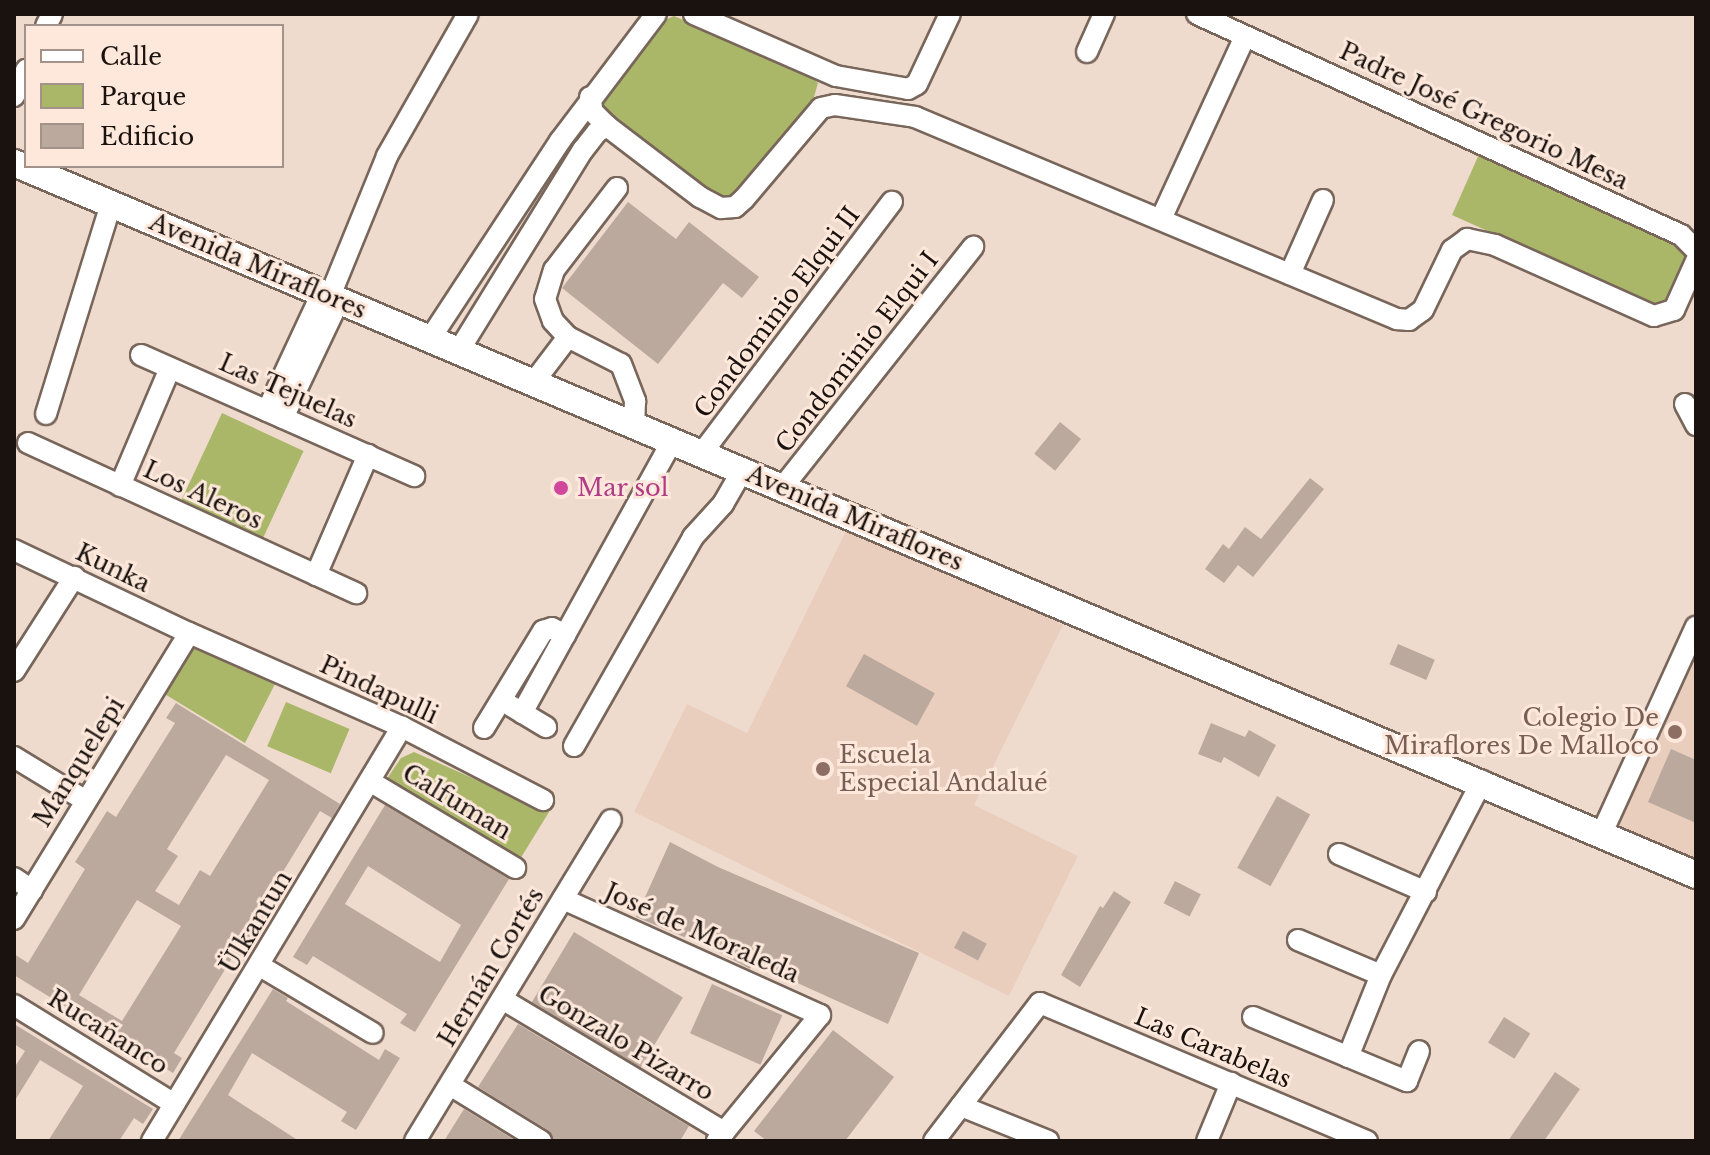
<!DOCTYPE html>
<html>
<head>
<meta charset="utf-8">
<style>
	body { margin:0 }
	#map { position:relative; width:1710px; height:1155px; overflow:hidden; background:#efdbce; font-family:"Libre Baskerville",serif }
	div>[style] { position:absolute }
	.built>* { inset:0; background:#e9cdbd }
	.green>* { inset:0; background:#abb768; transform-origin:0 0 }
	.building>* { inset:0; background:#bca99d; transform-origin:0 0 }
	.roads { filter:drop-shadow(2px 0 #78665b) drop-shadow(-2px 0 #78665b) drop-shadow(0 2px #78665b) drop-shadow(0 -2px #78665b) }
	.minor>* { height:20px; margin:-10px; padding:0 10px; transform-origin:10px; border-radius:10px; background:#fff }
	.major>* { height:26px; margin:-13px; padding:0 13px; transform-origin:13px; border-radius:13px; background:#fff }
	.dots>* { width:22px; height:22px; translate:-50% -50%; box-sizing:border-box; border:4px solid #fde8db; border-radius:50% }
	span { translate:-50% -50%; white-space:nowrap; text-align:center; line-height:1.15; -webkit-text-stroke:6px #fde8db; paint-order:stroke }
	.street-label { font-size:24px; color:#19120e }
	.hotel-label { font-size:24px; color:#b23c85 }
	.left { translate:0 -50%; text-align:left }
	.education-label { font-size:24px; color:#785e54 }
	.right { translate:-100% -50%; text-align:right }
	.frame { position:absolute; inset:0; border:16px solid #19120e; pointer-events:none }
	.legend { position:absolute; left:24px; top:24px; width:260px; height:144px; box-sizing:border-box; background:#fde8db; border:2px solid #a29289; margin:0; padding:10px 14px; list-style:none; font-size:24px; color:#19120e }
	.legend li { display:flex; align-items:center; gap:16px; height:40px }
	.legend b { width:40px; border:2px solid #a29289 }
</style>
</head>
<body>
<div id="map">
	<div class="built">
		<div style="clip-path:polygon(851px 521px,1063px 625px,974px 805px,1078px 856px,1009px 996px,634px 812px,687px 704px,747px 733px)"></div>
		<div style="clip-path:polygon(1696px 639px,1696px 862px,1613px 824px)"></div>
	</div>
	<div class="green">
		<div style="clip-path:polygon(674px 16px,808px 74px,818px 83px,814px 97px,739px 193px,726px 200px,711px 195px,608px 113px,602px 105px,602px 100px,651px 35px,665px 20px)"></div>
		<div style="clip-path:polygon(1480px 152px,1677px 243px,1687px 259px,1668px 302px,1655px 306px,1452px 215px)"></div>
		<div style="left:222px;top:413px;width:90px;height:100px;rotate:25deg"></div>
		<div style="clip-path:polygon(191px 647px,275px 684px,245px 743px,163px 693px)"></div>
		<div style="left:286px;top:702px;width:69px;height:48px;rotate:23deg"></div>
		<div style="clip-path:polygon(414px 752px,549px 812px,517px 864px,382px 786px,401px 758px)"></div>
	</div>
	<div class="building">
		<div style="clip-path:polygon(628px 202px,676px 239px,689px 222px,759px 277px,742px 298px,723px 283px,658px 364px,562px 288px)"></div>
		<div style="left:1060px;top:422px;width:27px;height:41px;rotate:39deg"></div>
		<div style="clip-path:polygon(1310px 478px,1324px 489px,1253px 577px,1238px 565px,1224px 583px,1205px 569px,1223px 544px,1229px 549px,1245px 527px,1261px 539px)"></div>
		<div style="left:1398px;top:644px;width:40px;height:22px;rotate:23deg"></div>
		<div style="left:864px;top:654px;width:81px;height:37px;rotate:29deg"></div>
		<div style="clip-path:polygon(evenodd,176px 703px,340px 804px,332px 818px,320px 811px,262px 906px,271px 912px,251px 949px,242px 963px,232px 958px,174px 1053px,182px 1058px,173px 1073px,14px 975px,14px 954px,28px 963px,85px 869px,75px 862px,84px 848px,107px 811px,116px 817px,175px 723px,166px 718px,176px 703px,226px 755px,269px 780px,210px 876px,200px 870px,179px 905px,155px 891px,178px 856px,167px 849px,226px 755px,176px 703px,137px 900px,181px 926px,122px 1021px,79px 995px,137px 900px)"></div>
		<div style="clip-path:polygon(1211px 723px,1245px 737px,1249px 730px,1276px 745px,1259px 777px,1224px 757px,1221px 763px,1198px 754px)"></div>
		<div style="clip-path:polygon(1671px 749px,1696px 760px,1696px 823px,1648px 802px)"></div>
		<div style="left:1277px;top:796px;width:38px;height:82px;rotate:29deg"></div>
		<div style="clip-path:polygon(evenodd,385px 805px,509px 879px,415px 1032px,400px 1023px,407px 1014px,313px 956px,307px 965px,293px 957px,385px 805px,368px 866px,461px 925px,440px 962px,345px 904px,368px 866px)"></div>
		<div style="clip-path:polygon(670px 842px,718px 867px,919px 953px,888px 1024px,753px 963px,750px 969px,713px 949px,636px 917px)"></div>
		<div style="left:1175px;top:881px;width:29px;height:25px;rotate:27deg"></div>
		<div style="clip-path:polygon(1114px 891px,1131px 902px,1080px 987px,1061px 975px,1100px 906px,1103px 908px)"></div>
		<div style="left:963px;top:931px;width:27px;height:19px;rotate:28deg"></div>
		<div style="left:574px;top:932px;width:127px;height:82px;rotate:31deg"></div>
		<div style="left:712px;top:984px;width:77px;height:54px;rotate:24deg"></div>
		<div style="clip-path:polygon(273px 989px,288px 998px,286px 1001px,379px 1060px,385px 1049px,400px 1058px,356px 1130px,341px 1121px,347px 1112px,252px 1053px,228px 1095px,299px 1141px,178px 1141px)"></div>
		<div style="left:1504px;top:1017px;width:31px;height:30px;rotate:32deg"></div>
		<div style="clip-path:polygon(14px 1024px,153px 1109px,143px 1124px,134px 1118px,119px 1141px,48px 1141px,83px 1086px,40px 1060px,14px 1102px,14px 1068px,25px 1051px,14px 1044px)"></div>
		<div style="clip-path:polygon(518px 1024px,689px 1126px,680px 1141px,554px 1141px,548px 1130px,478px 1087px)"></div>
		<div style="clip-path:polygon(833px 1030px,894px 1077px,845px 1141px,767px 1141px,754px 1131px)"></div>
		<div style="clip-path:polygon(1555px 1072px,1580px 1089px,1544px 1141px,1508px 1141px)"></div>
		<div style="clip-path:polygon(464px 1109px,516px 1141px,444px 1141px)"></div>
	</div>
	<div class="roads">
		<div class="minor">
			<div style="left:694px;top:14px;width:155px;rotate:23.6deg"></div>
			<div style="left:836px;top:76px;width:73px;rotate:10.2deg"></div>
			<div style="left:908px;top:89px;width:10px;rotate:-29deg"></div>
			<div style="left:917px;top:84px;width:77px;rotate:-64.8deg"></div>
			<div style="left:1197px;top:14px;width:532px;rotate:24.54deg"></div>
			<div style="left:1681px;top:235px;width:21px;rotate:45deg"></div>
			<div style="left:46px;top:26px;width:13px;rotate:-63deg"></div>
			<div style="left:1087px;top:52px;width:42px;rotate:-65.9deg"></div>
			<div style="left:14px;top:96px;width:29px;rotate:-65deg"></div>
			<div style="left:590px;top:97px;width:15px;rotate:79deg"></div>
			<div style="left:593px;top:112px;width:20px;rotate:45deg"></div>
			<div style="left:607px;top:126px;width:117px;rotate:37.4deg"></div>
			<div style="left:700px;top:197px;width:24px;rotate:28deg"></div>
			<div style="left:721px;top:208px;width:14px;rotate:-4deg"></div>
			<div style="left:735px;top:207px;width:12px;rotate:-42deg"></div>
			<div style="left:744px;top:199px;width:119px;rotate:-49.8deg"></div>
			<div style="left:821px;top:108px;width:14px;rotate:-12deg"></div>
			<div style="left:835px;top:105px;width:81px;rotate:8.5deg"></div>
			<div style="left:915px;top:117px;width:523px;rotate:22.74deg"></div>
			<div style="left:1397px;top:319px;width:12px;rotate:5deg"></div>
			<div style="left:1409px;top:320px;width:17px;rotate:-36deg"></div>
			<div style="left:1423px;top:310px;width:67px;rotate:-64.2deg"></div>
			<div style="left:1452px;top:250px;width:19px;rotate:-36deg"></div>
			<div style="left:1467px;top:239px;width:29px;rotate:12deg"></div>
			<div style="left:1495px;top:245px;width:174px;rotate:24.1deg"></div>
			<div style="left:1654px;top:316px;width:21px;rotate:-17deg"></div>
			<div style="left:1674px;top:310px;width:54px;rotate:-65.8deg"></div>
			<div style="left:617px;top:188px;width:103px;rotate:127.5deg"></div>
			<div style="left:554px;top:270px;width:30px;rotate:107deg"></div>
			<div style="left:545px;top:299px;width:23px;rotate:70deg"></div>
			<div style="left:553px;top:321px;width:22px;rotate:47deg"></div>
			<div style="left:568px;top:337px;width:59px;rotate:27deg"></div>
			<div style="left:621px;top:364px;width:40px;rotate:69deg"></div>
			<div style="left:635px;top:401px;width:24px;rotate:92deg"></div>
			<div style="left:1161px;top:219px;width:201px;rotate:-65.3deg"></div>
			<div style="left:1290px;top:274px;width:81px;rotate:-66deg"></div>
			<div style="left:330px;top:296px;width:151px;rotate:-67.8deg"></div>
			<div style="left:387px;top:156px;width:163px;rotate:-60.3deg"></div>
			<div style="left:430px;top:339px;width:237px;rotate:-56.7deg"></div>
			<div style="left:560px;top:141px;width:159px;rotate:-52.9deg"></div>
			<div style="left:458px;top:352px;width:238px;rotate:-58.3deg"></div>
			<div style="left:583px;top:150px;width:23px;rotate:-52deg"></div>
			<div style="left:597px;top:132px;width:12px;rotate:-31deg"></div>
			<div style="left:141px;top:355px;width:299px;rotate:23.9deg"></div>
			<div style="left:533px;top:383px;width:58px;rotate:-52.7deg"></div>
			<div style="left:1685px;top:404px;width:24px;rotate:62deg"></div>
			<div style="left:267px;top:411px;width:130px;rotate:-65deg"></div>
			<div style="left:46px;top:414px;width:220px;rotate:-72.8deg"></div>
			<div style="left:283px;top:418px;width:131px;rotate:-64.6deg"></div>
			<div style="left:28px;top:443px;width:361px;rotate:24.6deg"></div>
			<div style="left:702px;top:453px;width:315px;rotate:-52.9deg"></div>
			<div style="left:120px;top:486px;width:128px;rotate:-67deg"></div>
			<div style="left:782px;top:488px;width:308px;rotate:-51.6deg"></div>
			<div style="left:14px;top:550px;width:194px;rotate:25.4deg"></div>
			<div style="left:189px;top:633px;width:233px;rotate:23.8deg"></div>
			<div style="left:402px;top:727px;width:159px;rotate:27.4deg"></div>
			<div style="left:316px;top:575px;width:131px;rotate:-66.6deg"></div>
			<div style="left:14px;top:671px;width:112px;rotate:-57.4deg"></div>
			<div style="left:511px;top:706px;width:41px;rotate:31deg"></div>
			<div style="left:522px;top:713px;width:311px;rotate:-61.1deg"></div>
			<div style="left:484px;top:728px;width:114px;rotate:-58.7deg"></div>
			<div style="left:543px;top:631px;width:9px;rotate:-18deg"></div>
			<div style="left:552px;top:628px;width:15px;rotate:28deg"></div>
			<div style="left:574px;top:746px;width:241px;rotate:-60.3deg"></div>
			<div style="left:693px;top:537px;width:45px;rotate:-47.7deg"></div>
			<div style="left:723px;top:504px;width:38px;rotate:-60deg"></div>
			<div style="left:14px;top:757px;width:84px;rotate:31.4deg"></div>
			<div style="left:371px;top:782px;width:168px;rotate:30.8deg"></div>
			<div style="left:1601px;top:835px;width:229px;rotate:-65.5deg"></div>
			<div style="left:1339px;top:854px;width:95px;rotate:23.6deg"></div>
			<div style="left:14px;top:878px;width:22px;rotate:34deg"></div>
			<div style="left:563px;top:899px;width:282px;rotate:24.3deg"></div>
			<div style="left:820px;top:1015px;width:163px;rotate:129.3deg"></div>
			<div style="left:14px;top:919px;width:335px;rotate:-58.5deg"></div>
			<div style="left:1298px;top:940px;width:90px;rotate:22.9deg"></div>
			<div style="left:260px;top:966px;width:131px;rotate:30.7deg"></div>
			<div style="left:502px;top:999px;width:259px;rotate:30.9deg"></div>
			<div style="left:14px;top:1005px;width:188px;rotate:31.7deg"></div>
			<div style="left:1253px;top:1017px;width:167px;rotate:22.6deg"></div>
			<div style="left:1407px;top:1081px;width:32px;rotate:-68deg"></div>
			<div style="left:1348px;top:1057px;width:88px;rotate:-68.1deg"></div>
			<div style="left:1381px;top:975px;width:219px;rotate:-62.5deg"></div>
			<div style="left:450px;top:1085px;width:107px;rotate:31.6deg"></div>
			<div style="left:961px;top:1106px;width:94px;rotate:21.9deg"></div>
			<div style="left:152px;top:1141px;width:484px;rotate:-58.9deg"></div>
			<div style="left:415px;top:1141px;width:376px;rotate:-58.6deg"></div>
			<div style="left:934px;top:1141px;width:174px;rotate:-52.5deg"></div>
			<div style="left:1040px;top:1003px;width:355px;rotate:22.9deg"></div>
			<div style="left:1207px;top:1141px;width:63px;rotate:-67.5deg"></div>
		</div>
		<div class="major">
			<div style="left:14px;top:163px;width:1826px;rotate:22.94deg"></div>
		</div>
	</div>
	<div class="dots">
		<div style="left:561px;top:488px;background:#d1479c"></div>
		<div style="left:1675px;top:732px;background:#8d6e63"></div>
		<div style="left:823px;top:769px;background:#8d6e63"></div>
	</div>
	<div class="street-label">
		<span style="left:1484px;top:116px;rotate:25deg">Padre José Gregorio Mesa</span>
		<span style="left:258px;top:266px;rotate:23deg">Avenida Miraflores</span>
		<span style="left:777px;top:312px;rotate:-53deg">Condominio Elqui II</span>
		<span style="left:857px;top:352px;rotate:-52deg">Condominio Elqui I</span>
		<span style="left:288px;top:391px;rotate:24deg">Las Tejuelas</span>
		<span style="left:203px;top:495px;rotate:25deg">Los Aleros</span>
		<span style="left:855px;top:518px;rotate:23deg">Avenida Miraflores</span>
		<span style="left:113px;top:568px;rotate:26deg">Kunka</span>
		<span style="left:379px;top:690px;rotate:25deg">Pindapulli</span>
		<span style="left:79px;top:762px;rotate:-58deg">Manquelepi</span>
		<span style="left:457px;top:802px;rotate:31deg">Calfuman</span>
		<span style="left:256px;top:922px;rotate:-59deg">Ülkantun</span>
		<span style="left:702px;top:933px;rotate:24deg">José de Moraleda</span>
		<span style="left:491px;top:967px;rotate:-59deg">Hernán Cortés</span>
		<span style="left:108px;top:1032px;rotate:32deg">Rucañanco</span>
		<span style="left:626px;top:1043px;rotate:31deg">Gonzalo Pizarro</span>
		<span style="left:1213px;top:1048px;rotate:23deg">Las Carabelas</span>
	</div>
	<div class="hotel-label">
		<span class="left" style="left:577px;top:488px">Mar sol</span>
	</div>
	<div class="education-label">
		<span class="right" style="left:1659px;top:732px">Colegio De<br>Miraflores De Malloco</span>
		<span class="left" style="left:839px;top:769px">Escuela<br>Especial Andalué</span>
	</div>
	<div class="frame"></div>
	<ul class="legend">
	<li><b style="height:10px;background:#fff"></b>Calle</li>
	<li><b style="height:22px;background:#abb768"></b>Parque</li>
	<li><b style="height:22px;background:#bca99d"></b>Edificio</li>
	</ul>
</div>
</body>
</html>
